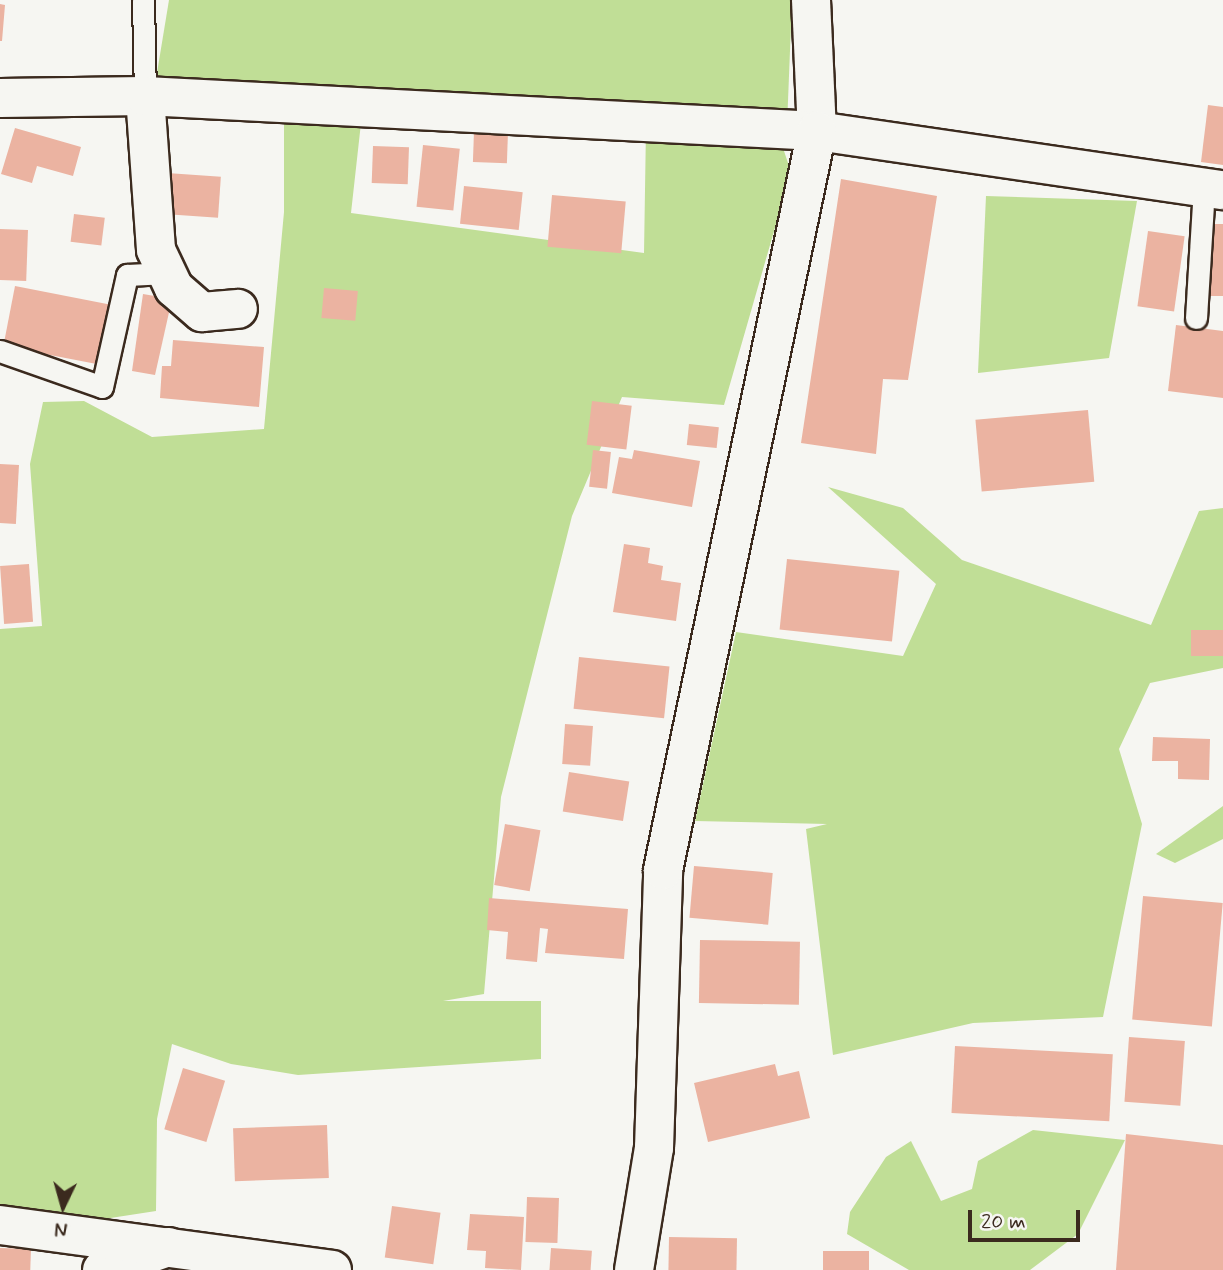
<!DOCTYPE html>
<html>
<head>
<meta charset="utf-8">
<style>
	body { margin:0 }
	#map { position:relative; width:1223px; height:1270px; overflow:hidden; background:#f6f6f2; font-family:Mynerve,sans-serif }
	div>[style] { position:absolute }
	.green>* { inset:0; background:#c0de96 }
	.building>* { inset:0; background:#ebb3a1; transform-origin:0 0 }
	.roads { filter:drop-shadow(2px 0 #3b2a1e) drop-shadow(-2px 0 #3b2a1e) drop-shadow(0 2px #3b2a1e) drop-shadow(0 -2px #3b2a1e) }
	.service>* { height:21px; margin:-10.5px; padding:0 10.5px; transform-origin:10.5px; border-radius:10.5px; background:#f6f6f2 }
	.minor>* { height:38px; margin:-19px; padding:0 19px; transform-origin:19px; border-radius:19px; background:#f6f6f2 }
	.tertiary>* { height:38px; margin:-19px; padding:0 19px; transform-origin:19px; border-radius:19px; background:#f6f6f2 }
	.secondary>* { height:38px; margin:-19px; padding:0 19px; transform-origin:19px; border-radius:19px; background:#f6f6f2 }
	span { translate:-50% -50%; white-space:nowrap; text-align:center; line-height:1.15; -webkit-text-stroke:7px #f6f6f2; paint-order:stroke }
	.north { position:absolute; left:28px; top:1172px; width:70px; height:70px; -webkit-text-stroke:5px #f6f6f2; paint-order:stroke; rotate:185deg; font-size:19px; font-weight:700; line-height:28px; text-align:center; color:#3b2a1e }
	.north::after { content:''; display:block; margin:auto; width:24px; height:32px; background:#3b2a1e; clip-path:polygon(50% 0,100% 100%,50% 72%,0 100%) }
	.scale { position:absolute; left:968px; top:1210px; width:112px; height:32px; box-sizing:border-box; border:4px solid #3b2a1e; border-top:0; padding-left:9px; font-size:21px; line-height:24px; white-space:nowrap; color:#3b2a1e; -webkit-text-stroke:5px #f6f6f2; paint-order:stroke }
</style>
</head>
<body>
<div id="map">
	<div class="green">
		<div style="clip-path:polygon(169px 0,792px 0,787px 126px,154px 91px)"></div>
		<div style="clip-path:polygon(284px 113px,362px 114px,351px 213px,644px 253px,646px 127px,782px 145px,791px 172px,724px 405px,622px 397px,572px 516px,501px 797px,484px 994px,443px 1001px,541px 1001px,541px 1059px,298px 1075px,231px 1064px,172px 1044px,157px 1119px,156px 1211px,65px 1225px,0 1214px,0 629px,42px 626px,30px 464px,43px 402px,84px 401px,152px 437px,264px 429px,284px 212px)"></div>
		<div style="clip-path:polygon(986px 196px,1137px 201px,1109px 358px,978px 373px)"></div>
		<div style="clip-path:polygon(828px 487px,903px 508px,962px 560px,1151px 625px,1199px 511px,1223px 508px,1223px 668px,1150px 683px,1119px 749px,1142px 824px,1103px 1017px,973px 1023px,833px 1055px,806px 829px,827px 824px,695px 821px,736px 632px,903px 656px,936px 584px)"></div>
		<div style="clip-path:polygon(1223px 806px,1223px 839px,1175px 863px,1156px 854px)"></div>
		<div style="clip-path:polygon(1033px 1130px,1125px 1140px,1078px 1234px,1030px 1270px,909px 1270px,847px 1234px,850px 1212px,886px 1157px,911px 1141px,941px 1201px,972px 1189px,978px 1161px)"></div>
	</div>
	<div class="building">
		<div style="clip-path:polygon(0 4px,5px 5px,2px 41px,0 41px)"></div>
		<div style="clip-path:polygon(1208px 105px,1223px 107px,1223px 165px,1201px 162px)"></div>
		<div style="clip-path:polygon(15px 128px,81px 147px,73px 176px,37px 166px,32px 183px,1px 174px)"></div>
		<div style="left:474px;top:131px;width:34px;height:31px;rotate:2deg"></div>
		<div style="left:423px;top:145px;width:37px;height:62px;rotate:6deg"></div>
		<div style="left:373px;top:146px;width:36px;height:37px;rotate:2deg"></div>
		<div style="left:167px;top:173px;width:54px;height:41px;rotate:4deg"></div>
		<div style="clip-path:polygon(841px 179px,937px 196px,908px 380px,883px 379px,876px 454px,801px 443px)"></div>
		<div style="left:464px;top:186px;width:59px;height:38px;rotate:6deg"></div>
		<div style="left:552px;top:195px;width:74px;height:52px;rotate:5deg"></div>
		<div style="left:74px;top:214px;width:31px;height:28px;rotate:7deg"></div>
		<div style="left:1207px;top:224px;width:16px;height:72px"></div>
		<div style="left:0;top:229px;width:28px;height:51px;rotate:2deg"></div>
		<div style="left:1148px;top:231px;width:37px;height:76px;rotate:8deg"></div>
		<div style="left:15px;top:286px;width:99px;height:61px;rotate:11deg"></div>
		<div style="left:324px;top:288px;width:34px;height:30px;rotate:5deg"></div>
		<div style="clip-path:polygon(143px 294px,172px 299px,155px 375px,132px 371px)"></div>
		<div style="clip-path:polygon(1176px 325px,1223px 331px,1223px 398px,1168px 391px)"></div>
		<div style="clip-path:polygon(173px 340px,264px 347px,259px 407px,160px 398px,162px 366px,171px 366px)"></div>
		<div style="left:592px;top:401px;width:40px;height:44px;rotate:7deg"></div>
		<div style="left:1088px;top:410px;width:72px;height:113px;rotate:85deg"></div>
		<div style="left:689px;top:424px;width:30px;height:21px;rotate:6deg"></div>
		<div style="left:593px;top:450px;width:18px;height:37px;rotate:6deg"></div>
		<div style="clip-path:polygon(634px 450px,700px 461px,692px 507px,612px 493px,619px 457px,632px 459px)"></div>
		<div style="left:0;top:464px;width:19px;height:59px;rotate:3deg"></div>
		<div style="clip-path:polygon(624px 544px,650px 548px,648px 563px,663px 566px,661px 580px,681px 583px,676px 621px,613px 612px)"></div>
		<div style="left:787px;top:559px;width:113px;height:71px;rotate:6deg"></div>
		<div style="left:29px;top:564px;width:58px;height:29px;rotate:86deg"></div>
		<div style="left:1223px;top:630px;width:26px;height:32px;rotate:90deg"></div>
		<div style="left:579px;top:657px;width:91px;height:52px;rotate:6deg"></div>
		<div style="left:565px;top:724px;width:28px;height:40px;rotate:4deg"></div>
		<div style="clip-path:polygon(1153px 737px,1210px 739px,1209px 780px,1178px 779px,1178px 761px,1152px 761px)"></div>
		<div style="left:569px;top:772px;width:61px;height:40px;rotate:9deg"></div>
		<div style="left:505px;top:824px;width:36px;height:62px;rotate:10deg"></div>
		<div style="left:694px;top:866px;width:79px;height:52px;rotate:5deg"></div>
		<div style="left:1143px;top:896px;width:80px;height:124px;rotate:5deg"></div>
		<div style="clip-path:polygon(489px 898px,628px 909px,624px 959px,545px 953px,548px 929px,540px 928px,537px 962px,506px 959px,508px 932px,487px 930px)"></div>
		<div style="left:700px;top:940px;width:100px;height:63px;rotate:1deg"></div>
		<div style="left:1129px;top:1037px;width:56px;height:65px;rotate:4deg"></div>
		<div style="left:955px;top:1046px;width:158px;height:67px;rotate:3deg"></div>
		<div style="clip-path:polygon(775px 1064px,778px 1076px,799px 1071px,810px 1118px,708px 1142px,694px 1083px)"></div>
		<div style="left:183px;top:1068px;width:44px;height:64px;rotate:17deg"></div>
		<div style="left:327px;top:1125px;width:53px;height:94px;rotate:88deg"></div>
		<div style="clip-path:polygon(1126px 1134px,1223px 1145px,1223px 1270px,1116px 1270px)"></div>
		<div style="left:527px;top:1197px;width:32px;height:45px;rotate:2deg"></div>
		<div style="left:392px;top:1206px;width:49px;height:52px;rotate:8deg"></div>
		<div style="clip-path:polygon(470px 1214px,524px 1217px,521px 1270px,485px 1268px,486px 1251px,467px 1250px)"></div>
		<div style="left:669px;top:1237px;width:68px;height:33px;rotate:1deg"></div>
		<div style="left:0;top:1248px;width:31px;height:22px;rotate:2deg"></div>
		<div style="left:551px;top:1248px;width:41px;height:22px;rotate:4deg"></div>
		<div style="left:869px;top:1251px;width:19px;height:46px;rotate:90deg"></div>
	</div>
	<div class="roads">
		<div class="service">
			<div style="left:143px;top:0;width:96px;rotate:88.8deg"></div>
			<div style="left:1196px;top:318px;width:131px;rotate:-86.5deg"></div>
			<div style="left:0;top:351px;width:108px;rotate:19.4deg"></div>
			<div style="left:102px;top:387px;width:115px;rotate:-77.4deg"></div>
			<div style="left:127px;top:275px;width:40px;rotate:-2.9deg"></div>
		</div>
		<div class="minor">
			<div style="left:811px;top:0;width:131px;rotate:87.4deg"></div>
			<div style="left:145px;top:96px;width:154px;rotate:85.9deg"></div>
			<div style="left:156px;top:250px;width:42px;rotate:64.7deg"></div>
			<div style="left:174px;top:288px;width:37px;rotate:41deg"></div>
			<div style="left:202px;top:312px;width:36px;rotate:-5deg"></div>
			<div style="left:0;top:98px;width:145px;rotate:-0.8deg"></div>
			<div style="left:145px;top:96px;width:673px;rotate:2.98deg"></div>
			<div style="left:817px;top:131px;width:410px;rotate:8.3deg"></div>
			<div style="left:102px;top:1270px;width:70px;rotate:-19.2deg"></div>
		</div>
		<div class="tertiary">
			<div style="left:634px;top:1270px;width:124px;rotate:-80.7deg"></div>
			<div style="left:654px;top:1148px;width:278px;rotate:-88.1deg"></div>
			<div style="left:663px;top:870px;width:755px;rotate:-78.23deg"></div>
		</div>
		<div class="secondary">
			<div style="left:0;top:1225px;width:335px;rotate:7.7deg"></div>
		</div>
	</div>
	<div class="north">N</div>
	<div class="scale">20 m</div>
</div>
</body>
</html>
